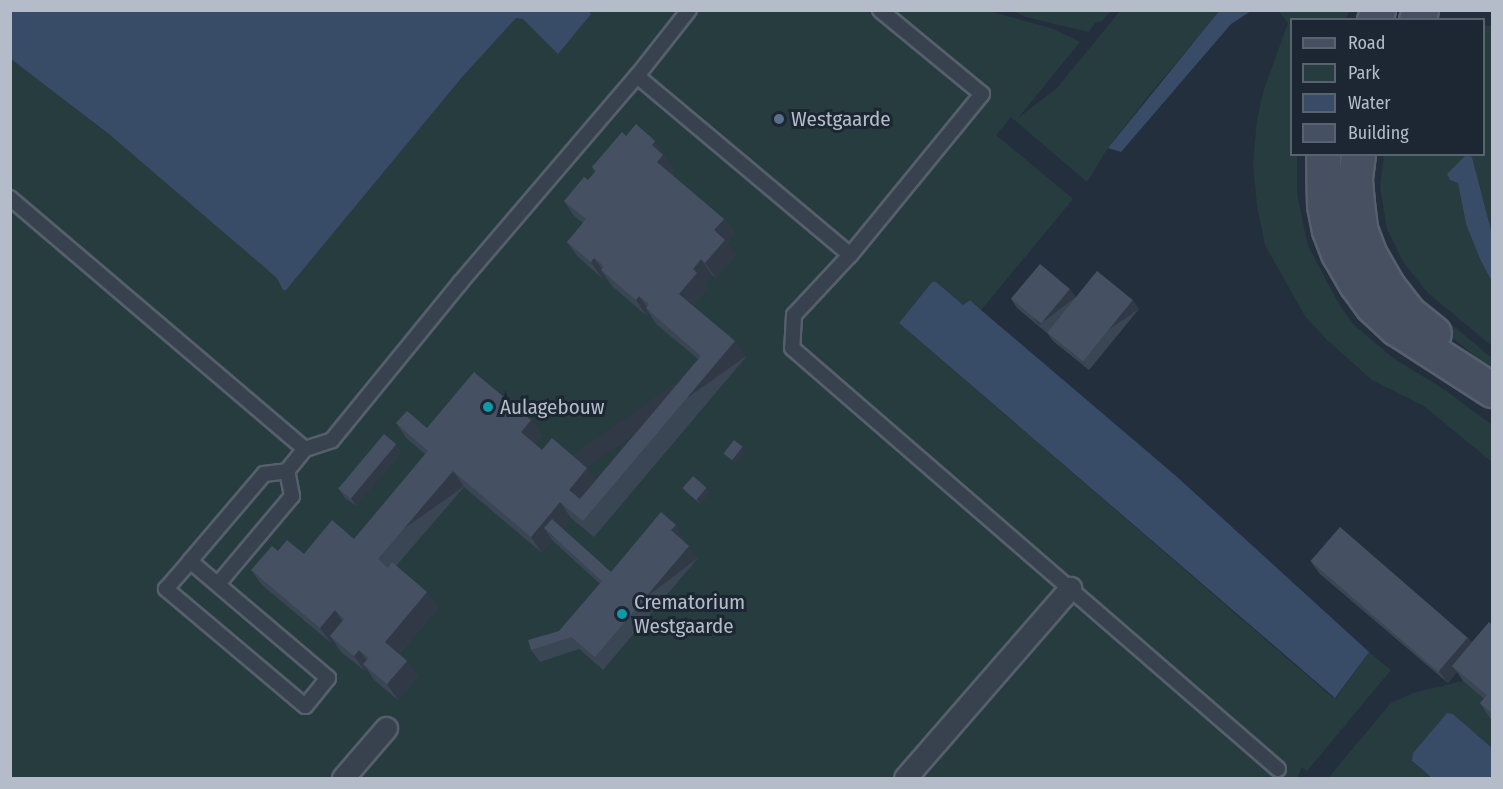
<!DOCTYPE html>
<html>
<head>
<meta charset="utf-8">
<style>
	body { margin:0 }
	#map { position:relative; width:1503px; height:789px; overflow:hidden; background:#242f3e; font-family:"Fira Sans Condensed",sans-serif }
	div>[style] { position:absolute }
	.green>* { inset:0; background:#263c3f }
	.water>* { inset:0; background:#394c67 }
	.roads { filter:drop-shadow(2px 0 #565f6c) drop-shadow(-2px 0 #565f6c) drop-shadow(0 2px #565f6c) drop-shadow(0 -2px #565f6c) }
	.service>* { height:14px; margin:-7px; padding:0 7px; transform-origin:7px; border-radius:7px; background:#38414e }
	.pedestrian>* { height:21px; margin:-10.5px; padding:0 10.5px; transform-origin:10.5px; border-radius:10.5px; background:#38414e }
	.secondary>* { height:33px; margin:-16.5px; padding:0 16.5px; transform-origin:16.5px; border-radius:16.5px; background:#465061 }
	.wall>* { inset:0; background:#3b4654 }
	.shaded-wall>* { inset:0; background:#303945; transform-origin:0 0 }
	.building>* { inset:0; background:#455162; transform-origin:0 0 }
	.dots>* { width:16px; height:16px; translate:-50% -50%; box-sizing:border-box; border:3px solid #1d2633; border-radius:50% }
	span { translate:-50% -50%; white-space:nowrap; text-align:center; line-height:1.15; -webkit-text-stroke:6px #1d2633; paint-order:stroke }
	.poi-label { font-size:21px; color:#b4bcc9 }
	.left { translate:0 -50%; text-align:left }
	.frame { position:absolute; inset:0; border:12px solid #b4bcc9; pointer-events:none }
	.legend { position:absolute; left:1290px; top:18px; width:195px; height:138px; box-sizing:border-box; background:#1d2633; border:2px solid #59626f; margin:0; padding:8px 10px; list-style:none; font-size:18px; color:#b4bcc9 }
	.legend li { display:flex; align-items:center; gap:12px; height:30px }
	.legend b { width:30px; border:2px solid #59626f }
</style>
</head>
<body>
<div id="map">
	<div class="green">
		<div style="clip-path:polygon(10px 11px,989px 11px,1054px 29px,1080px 42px,1018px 118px,1057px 88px,1120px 11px,1220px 11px,1149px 95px,1108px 148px,1087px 182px,1011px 117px,996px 135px,1073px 199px,981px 310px,970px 300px,963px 306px,936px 282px,932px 282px,899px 323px,1332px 697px,1336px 698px,1369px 652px,1391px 670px,1307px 771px,1302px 767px,1297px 778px,11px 778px)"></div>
		<div style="clip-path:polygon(1014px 11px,1111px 10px,1111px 11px,1102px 21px,1095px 23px,1089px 32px,1026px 17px)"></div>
		<div style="clip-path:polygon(1278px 11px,1350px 11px,1345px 19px,1292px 20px,1292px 154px,1297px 155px,1297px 194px,1308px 246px,1340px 306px,1355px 326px,1393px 358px,1445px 390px,1492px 425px,1492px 462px,1424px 406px,1372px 380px,1327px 340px,1305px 316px,1265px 245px,1257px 206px,1253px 164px,1257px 119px,1264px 89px,1288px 23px)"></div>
		<div style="clip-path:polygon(1484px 25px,1492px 26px,1492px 234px,1472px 157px,1450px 180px,1458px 183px,1466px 224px,1480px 259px,1492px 282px,1492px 346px,1428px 293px,1403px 262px,1387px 229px,1380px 187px,1384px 155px,1484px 154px)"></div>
		<div style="clip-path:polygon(1365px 155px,1374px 155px,1371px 180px,1372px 206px,1378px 232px,1390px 260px,1417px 296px,1492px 358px,1492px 370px,1422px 313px,1385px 269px,1374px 248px,1365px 223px,1362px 195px)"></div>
		<div style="clip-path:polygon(1463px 681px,1492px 706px,1492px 748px,1453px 714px,1447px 713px,1413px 753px,1412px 762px,1432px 778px,1328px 778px,1391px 703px,1413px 693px)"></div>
	</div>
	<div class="water">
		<div style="clip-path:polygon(1220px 10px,1251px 11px,1231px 24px,1121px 152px,1108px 148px)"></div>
		<div style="clip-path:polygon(589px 11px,591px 14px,558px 54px,523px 19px,516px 18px,463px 76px,286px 290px,283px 290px,277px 278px,109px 134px,11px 59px,11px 11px)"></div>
		<div style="clip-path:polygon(1466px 155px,1472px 157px,1492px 234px,1492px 282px,1480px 259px,1466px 224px,1458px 183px,1450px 180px,1447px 174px)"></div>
		<div style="clip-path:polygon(932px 282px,936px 282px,963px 305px,970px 300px,981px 310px,1176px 476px,1369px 652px,1335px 698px,899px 323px)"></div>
		<div style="clip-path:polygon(1447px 713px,1453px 714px,1492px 748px,1492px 778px,1432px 778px,1412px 761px,1413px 753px)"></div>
	</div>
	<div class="roads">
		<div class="service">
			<div style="left:880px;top:10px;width:132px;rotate:39.5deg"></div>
			<div style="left:982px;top:94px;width:208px;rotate:129.3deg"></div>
			<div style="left:850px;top:255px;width:82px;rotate:133deg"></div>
			<div style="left:794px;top:315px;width:33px;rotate:93deg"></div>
			<div style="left:792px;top:348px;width:643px;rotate:40.9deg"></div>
			<div style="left:637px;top:76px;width:278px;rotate:40deg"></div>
			<div style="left:10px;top:198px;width:387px;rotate:40.4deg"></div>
			<div style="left:190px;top:561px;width:181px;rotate:40.3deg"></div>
			<div style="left:328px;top:678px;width:36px;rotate:129deg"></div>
			<div style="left:305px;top:706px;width:182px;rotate:-139.9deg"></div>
			<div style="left:166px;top:589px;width:37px;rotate:-49deg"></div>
			<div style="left:190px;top:561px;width:114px;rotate:-49.6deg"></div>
			<div style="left:264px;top:474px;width:23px;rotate:-7deg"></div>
			<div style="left:218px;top:584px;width:115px;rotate:-49.9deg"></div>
			<div style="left:292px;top:496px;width:25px;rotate:-101deg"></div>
			<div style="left:287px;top:471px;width:28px;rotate:-51deg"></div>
			<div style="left:305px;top:449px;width:28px;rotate:-18deg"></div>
			<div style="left:332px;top:440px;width:203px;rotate:-50.8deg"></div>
			<div style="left:460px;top:283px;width:272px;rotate:-49.5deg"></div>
			<div style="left:637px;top:76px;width:84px;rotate:-51.8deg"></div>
		</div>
		<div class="pedestrian">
			<div style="left:343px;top:778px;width:66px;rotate:-49.3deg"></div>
			<div style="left:905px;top:778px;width:252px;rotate:-49deg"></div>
		</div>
		<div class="secondary">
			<div style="left:1374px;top:20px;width:11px;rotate:-68deg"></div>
			<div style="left:1416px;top:20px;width:11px;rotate:-63deg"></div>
			<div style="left:1323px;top:154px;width:51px;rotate:88.9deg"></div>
			<div style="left:1324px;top:205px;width:25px;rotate:79deg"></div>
			<div style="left:1329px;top:230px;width:25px;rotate:69deg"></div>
			<div style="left:1338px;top:253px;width:36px;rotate:60deg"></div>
			<div style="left:1356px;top:284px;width:27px;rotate:54deg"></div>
			<div style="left:1372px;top:306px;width:33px;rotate:43deg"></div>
			<div style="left:1396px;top:328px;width:114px;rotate:32.9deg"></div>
			<div style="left:1358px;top:154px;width:26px;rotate:97deg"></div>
			<div style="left:1355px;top:180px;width:23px;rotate:85deg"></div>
			<div style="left:1357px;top:203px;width:26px;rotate:83deg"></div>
			<div style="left:1360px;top:229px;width:28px;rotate:69deg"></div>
			<div style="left:1370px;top:255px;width:34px;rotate:60deg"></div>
			<div style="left:1387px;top:285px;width:36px;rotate:52deg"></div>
			<div style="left:1409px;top:313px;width:32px;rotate:39deg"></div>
		</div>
	</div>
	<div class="wall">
		<div style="clip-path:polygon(626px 136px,655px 141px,674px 170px,671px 174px,724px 219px,735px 234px,727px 243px,736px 255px,716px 278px,712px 275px,705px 284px,708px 288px,693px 306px,735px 341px,746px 357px,594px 537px,571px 518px,562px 529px,611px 572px,684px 537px,682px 540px,698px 558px,603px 670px,579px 649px,540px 662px,531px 650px,559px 631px,600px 584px,552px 540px,542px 553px,464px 487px,396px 566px,427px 592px,438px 608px,399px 654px,407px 661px,418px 676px,398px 700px,374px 680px,367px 669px,365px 671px,341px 652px,333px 640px,331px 643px,262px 585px,251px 570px,278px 551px,304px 554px,354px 539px,425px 454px,407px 439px,396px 423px,427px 428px,531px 420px,542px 436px,535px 444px,542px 450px,596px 480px,698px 359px,656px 324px,649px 313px,647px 316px,612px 286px,604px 275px,602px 278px,578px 257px,567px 242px,583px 223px,574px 216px,564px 201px,588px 180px,595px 172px,592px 167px)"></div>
		<div style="clip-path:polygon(1076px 297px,1139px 309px,1089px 370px,1053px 341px,1047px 333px,1017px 308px,1011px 299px)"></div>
		<div style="clip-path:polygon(396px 444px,401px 453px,356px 506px,344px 497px,338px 488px)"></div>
		<div style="clip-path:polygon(683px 488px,710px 492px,700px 504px,686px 492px)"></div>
		<div style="clip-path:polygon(1311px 562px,1472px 642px,1492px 625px,1492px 721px,1480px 703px,1484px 699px,1463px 681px,1457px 672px,1448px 683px,1320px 574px)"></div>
	</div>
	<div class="shaded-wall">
		<div style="clip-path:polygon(655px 141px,674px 170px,667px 177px,657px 162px,652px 145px)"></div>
		<div style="clip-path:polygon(724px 219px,735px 234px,727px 243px,736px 255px,716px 278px,705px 263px,714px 230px)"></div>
		<div style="clip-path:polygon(594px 258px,605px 273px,601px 270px,604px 275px,602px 278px,591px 262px)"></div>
		<div style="clip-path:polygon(701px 259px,712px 275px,705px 284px,708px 288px,690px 310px,679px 294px,693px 269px)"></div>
		<div style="left:1070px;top:289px;width:10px;height:46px;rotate:53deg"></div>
		<div style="clip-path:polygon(639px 296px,650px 311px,646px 308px,649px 313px,647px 316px,636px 300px)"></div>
		<div style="left:1133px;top:300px;width:11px;height:80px;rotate:56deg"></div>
		<div style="left:735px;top:341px;width:19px;height:236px;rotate:55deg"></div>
		<div style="clip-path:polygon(531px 420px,542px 436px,532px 448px,521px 432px)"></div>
		<div style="clip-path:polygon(396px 444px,401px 453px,356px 506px,351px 498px)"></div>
		<div style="clip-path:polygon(743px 447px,746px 452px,735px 465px,732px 460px)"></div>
		<div style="clip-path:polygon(587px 468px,598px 483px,580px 505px,569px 490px)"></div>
		<div style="left:453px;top:471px;width:19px;height:116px;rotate:55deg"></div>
		<div style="clip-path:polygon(707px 488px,710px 492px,700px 504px,697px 499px)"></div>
		<div style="clip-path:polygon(560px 502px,571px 518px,554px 538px,544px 528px,552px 540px,542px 553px,531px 537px)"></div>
		<div style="clip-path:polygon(676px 525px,684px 537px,679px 543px,671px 530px)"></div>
		<div style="left:689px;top:546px;width:15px;height:145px;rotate:53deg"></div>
		<div style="clip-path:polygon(427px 592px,438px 608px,396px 657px,385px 642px)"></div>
		<div style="clip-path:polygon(335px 610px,346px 626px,330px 636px,333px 640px,331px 643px,320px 628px)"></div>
		<div style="clip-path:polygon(1468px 637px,1477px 649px,1452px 666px,1457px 672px,1448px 683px,1439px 671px)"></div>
		<div style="clip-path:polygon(359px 650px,370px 665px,363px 664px,367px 669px,365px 671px,354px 656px)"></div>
		<div style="clip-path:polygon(407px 661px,418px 676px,398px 700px,387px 684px)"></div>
	</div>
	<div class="building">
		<div style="clip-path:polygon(636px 124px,655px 141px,652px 145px,663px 155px,657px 162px,724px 219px,714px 230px,725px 240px,705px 263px,701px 259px,693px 269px,697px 273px,679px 294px,735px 341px,583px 521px,560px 502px,531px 537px,453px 471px,378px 559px,388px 568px,392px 562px,427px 592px,385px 642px,407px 661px,387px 684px,363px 664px,369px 658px,359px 650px,354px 656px,330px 636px,344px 619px,335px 610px,320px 628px,251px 570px,272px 546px,278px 551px,287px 540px,304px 554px,332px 520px,354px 539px,428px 451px,396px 423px,407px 411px,427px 428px,474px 372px,531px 420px,521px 432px,542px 450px,552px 438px,587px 468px,569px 490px,580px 499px,701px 356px,646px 308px,649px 304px,639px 296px,636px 300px,601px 270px,604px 266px,594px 258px,591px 262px,567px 242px,586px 219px,564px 201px,584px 177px,588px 180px,596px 171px,592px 167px,622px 132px,626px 136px)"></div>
		<div style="left:1040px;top:264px;width:39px;height:45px;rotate:40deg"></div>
		<div style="left:1097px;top:271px;width:46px;height:79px;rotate:39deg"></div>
		<div style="left:384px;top:434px;width:16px;height:71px;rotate:40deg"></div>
		<div style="left:734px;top:440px;width:11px;height:17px;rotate:38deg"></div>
		<div style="left:693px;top:476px;width:18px;height:16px;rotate:41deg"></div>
		<div style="clip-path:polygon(661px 512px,676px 525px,671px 530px,689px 546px,595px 657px,571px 637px,531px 650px,528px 640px,559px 631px,602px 581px,544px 528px,552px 519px,611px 572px)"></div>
		<div style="left:1340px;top:527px;width:169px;height:45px;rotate:41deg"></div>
		<div style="clip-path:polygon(1489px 622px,1492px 625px,1492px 714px,1480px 703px,1487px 695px,1452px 666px)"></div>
	</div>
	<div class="dots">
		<div style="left:779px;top:119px;background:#5c6f8a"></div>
		<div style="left:488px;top:407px;background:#0f9aa8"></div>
		<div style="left:622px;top:614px;background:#0f9aa8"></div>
	</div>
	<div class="poi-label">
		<span class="left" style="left:791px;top:119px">Westgaarde</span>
		<span class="left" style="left:500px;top:407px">Aulagebouw</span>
		<span class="left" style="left:634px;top:614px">Crematorium<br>Westgaarde</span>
	</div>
	<div class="frame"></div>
	<ul class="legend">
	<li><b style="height:8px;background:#465061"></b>Road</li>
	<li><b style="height:16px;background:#263c3f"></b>Park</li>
	<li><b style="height:16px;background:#394c67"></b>Water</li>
	<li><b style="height:16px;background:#455162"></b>Building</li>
	</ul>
</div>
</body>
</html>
